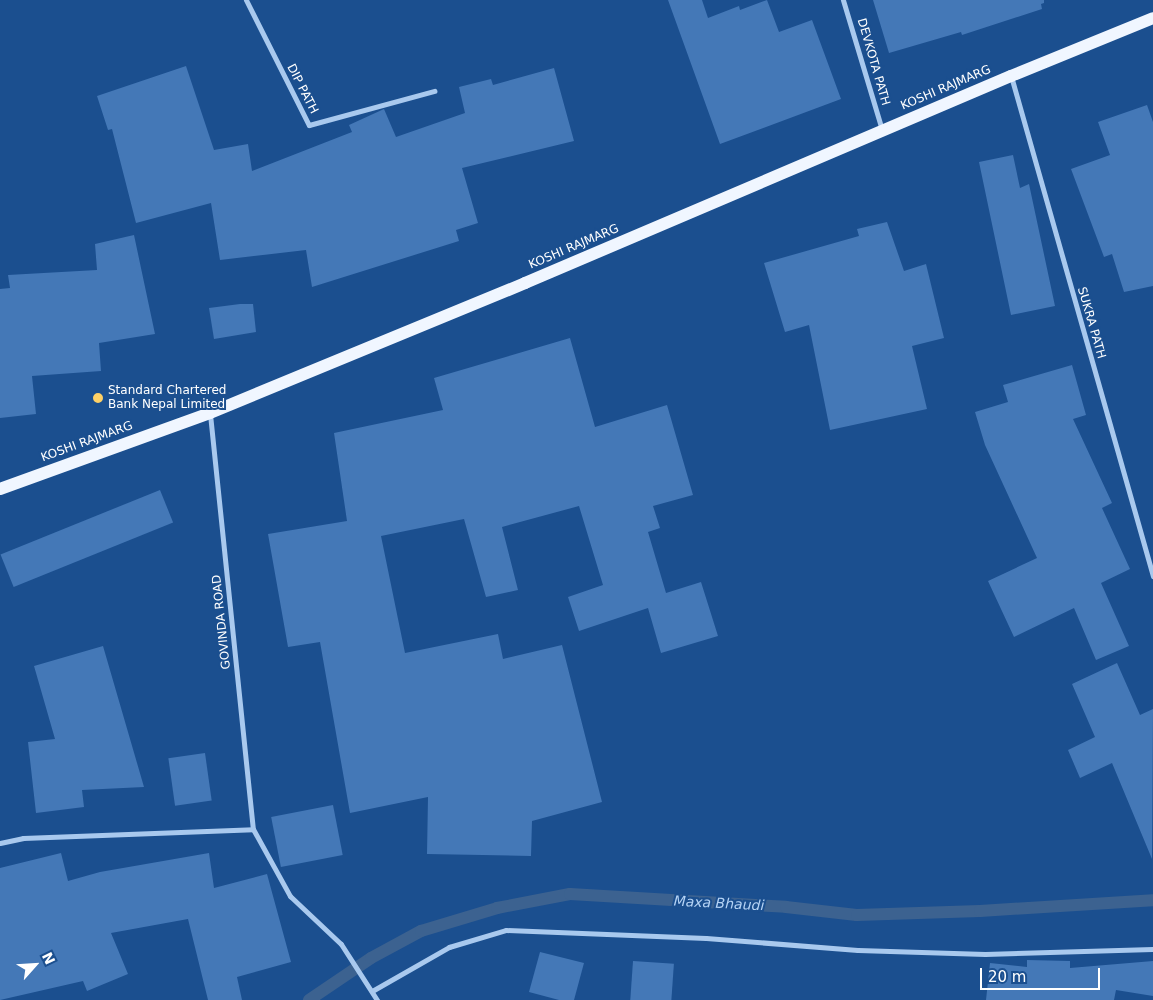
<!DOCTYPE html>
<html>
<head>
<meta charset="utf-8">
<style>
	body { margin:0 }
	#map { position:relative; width:1153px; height:1000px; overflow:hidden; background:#1b4f8f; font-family:"DejaVu Sans",sans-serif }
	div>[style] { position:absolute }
	.stream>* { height:12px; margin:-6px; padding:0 6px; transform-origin:6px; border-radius:6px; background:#3c6290 }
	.building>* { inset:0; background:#4478b7; transform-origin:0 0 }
	.street>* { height:5px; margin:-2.5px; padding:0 2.5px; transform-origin:2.5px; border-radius:2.5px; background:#a9c9ee }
	.primary>* { height:12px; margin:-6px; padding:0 6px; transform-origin:6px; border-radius:6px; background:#f0f6ff }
	.dots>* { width:14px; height:14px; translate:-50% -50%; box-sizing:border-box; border:2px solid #1b4f8f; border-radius:50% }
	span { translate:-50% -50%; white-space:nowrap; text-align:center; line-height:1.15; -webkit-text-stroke:4px #1b4f8f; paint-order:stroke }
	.street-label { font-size:12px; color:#fff }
	.poi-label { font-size:12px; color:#fff }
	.left { translate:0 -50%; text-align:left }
	.water-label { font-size:14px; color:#b5d3f5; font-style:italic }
	.north { position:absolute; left:10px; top:940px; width:50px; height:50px; -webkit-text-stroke:4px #1b4f8f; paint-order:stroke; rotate:64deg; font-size:14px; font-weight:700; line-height:20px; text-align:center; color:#fff }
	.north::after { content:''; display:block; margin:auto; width:18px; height:22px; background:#fff; clip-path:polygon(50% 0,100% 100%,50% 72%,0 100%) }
	.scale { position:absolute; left:980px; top:968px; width:120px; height:22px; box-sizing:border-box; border:2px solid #fff; border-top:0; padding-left:6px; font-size:15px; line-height:18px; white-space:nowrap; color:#fff; -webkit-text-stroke:4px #1b4f8f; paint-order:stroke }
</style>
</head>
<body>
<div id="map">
	<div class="stream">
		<div style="left:309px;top:1000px;width:75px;rotate:-34.1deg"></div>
		<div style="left:371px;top:958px;width:57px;rotate:-28.4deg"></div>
		<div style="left:421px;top:931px;width:79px;rotate:-16.8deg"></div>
		<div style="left:497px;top:908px;width:74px;rotate:-10.9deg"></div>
		<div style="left:570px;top:894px;width:216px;rotate:3.4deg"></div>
		<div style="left:786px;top:907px;width:71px;rotate:6.4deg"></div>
		<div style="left:857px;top:915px;width:123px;rotate:-1.9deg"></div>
		<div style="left:980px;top:911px;width:173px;rotate:-3.6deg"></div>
	</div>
	<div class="building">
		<div style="clip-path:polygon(668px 0,702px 0,708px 18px,739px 6px,740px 10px,767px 0,779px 32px,812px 20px,841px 99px,720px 144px)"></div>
		<div style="clip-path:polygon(873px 0,1044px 0,1044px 3px,1041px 4px,1042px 9px,962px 35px,961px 32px,889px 53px)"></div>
		<div style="clip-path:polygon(186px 66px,214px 150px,248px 144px,252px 171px,352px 132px,349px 125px,384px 109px,396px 137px,465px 113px,459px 87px,491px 79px,493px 85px,554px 68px,574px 141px,462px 168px,478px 223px,456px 230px,459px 241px,312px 287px,306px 250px,220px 260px,211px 203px,136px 223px,112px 129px,108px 130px,97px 96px)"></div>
		<div style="clip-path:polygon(1147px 105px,1153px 122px,1153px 286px,1124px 292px,1112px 254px,1104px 257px,1071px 169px,1110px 155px,1098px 122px)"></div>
		<div style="clip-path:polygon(1013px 155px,1020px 188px,1029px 184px,1055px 306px,1011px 315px,979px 162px)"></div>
		<div style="clip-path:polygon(887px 222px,904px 271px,926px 264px,944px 338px,912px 346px,927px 409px,830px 430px,809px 325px,785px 332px,764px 263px,859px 236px,857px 229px)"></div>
		<div style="clip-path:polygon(134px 235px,155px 334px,99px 343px,101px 371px,32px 376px,36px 414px,0 418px,0 289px,10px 288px,8px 275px,97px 270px,95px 244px)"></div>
		<div style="clip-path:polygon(240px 304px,253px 304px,256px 332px,214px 339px,209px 308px)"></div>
		<div style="clip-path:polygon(570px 338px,595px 427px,667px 405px,693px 495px,653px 506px,660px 528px,648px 532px,666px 593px,701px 582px,718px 636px,661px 653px,648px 608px,579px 631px,568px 597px,603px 585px,579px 506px,502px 527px,518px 590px,486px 597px,464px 519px,381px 536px,405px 653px,498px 634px,503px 659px,562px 645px,602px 802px,532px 821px,531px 856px,427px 854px,428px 797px,350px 813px,320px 642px,288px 647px,268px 534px,347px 521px,334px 433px,443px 410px,434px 378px)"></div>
		<div style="clip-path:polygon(1072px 365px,1086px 415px,1073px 419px,1112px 503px,1102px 508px,1130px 569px,1101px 583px,1129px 646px,1096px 660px,1074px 608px,1014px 637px,988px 581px,1037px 558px,985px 445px,975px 412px,1008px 402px,1003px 385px)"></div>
		<div style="left:160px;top:490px;width:35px;height:172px;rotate:68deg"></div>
		<div style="clip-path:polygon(103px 646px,144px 787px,82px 790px,84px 807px,36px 813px,28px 742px,55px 739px,34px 666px)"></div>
		<div style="clip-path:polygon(1117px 663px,1140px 715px,1153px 709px,1152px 859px,1112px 763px,1080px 778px,1068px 750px,1095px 737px,1072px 684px)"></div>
		<div style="left:205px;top:753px;width:48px;height:37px;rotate:82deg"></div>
		<div style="left:333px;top:805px;width:51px;height:63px;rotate:79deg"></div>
		<div style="clip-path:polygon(61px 853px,68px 881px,100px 872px,209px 853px,214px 888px,267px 874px,291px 962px,237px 977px,242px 1000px,208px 1000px,188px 919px,111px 933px,128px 974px,87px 991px,83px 981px,0 1000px,0 868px)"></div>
		<div style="clip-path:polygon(540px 952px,584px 963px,574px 1000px,559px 1000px,529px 992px)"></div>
		<div style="clip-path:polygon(1027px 960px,1070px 961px,1070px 968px,1153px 961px,1153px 996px,1116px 990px,1114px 1000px,986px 1000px,990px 963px,1027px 967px)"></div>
		<div style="left:633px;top:961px;width:41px;height:39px;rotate:4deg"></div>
	</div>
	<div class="street">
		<div style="left:246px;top:0;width:140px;rotate:63.3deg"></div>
		<div style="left:309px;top:125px;width:130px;rotate:-15.2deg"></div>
		<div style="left:843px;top:0;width:136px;rotate:73.3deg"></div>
		<div style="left:1011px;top:76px;width:520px;rotate:74.15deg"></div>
		<div style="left:210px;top:414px;width:417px;rotate:84.1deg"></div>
		<div style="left:0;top:843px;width:24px;rotate:-12deg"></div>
		<div style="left:23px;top:838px;width:230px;rotate:-2.2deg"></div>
		<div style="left:253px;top:829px;width:77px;rotate:61.1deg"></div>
		<div style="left:290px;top:896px;width:70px;rotate:43.3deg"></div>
		<div style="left:341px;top:944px;width:67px;rotate:57.3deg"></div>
		<div style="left:372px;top:991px;width:89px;rotate:-29.7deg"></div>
		<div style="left:449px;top:947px;width:59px;rotate:-16.6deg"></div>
		<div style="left:506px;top:930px;width:200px;rotate:2.3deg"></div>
		<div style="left:706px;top:938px;width:152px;rotate:4.5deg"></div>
		<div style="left:858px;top:950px;width:127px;rotate:1.8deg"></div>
		<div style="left:985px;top:954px;width:168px;rotate:-1.7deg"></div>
	</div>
	<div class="primary">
		<div style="left:0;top:489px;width:223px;rotate:-19.9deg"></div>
		<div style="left:210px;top:413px;width:341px;rotate:-22.4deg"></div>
		<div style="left:525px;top:283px;width:528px;rotate:-23.07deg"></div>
		<div style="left:1011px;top:76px;width:153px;rotate:-22.2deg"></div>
	</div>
	<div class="dots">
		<div style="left:98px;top:398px;background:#ffd166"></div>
	</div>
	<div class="street-label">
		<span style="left:873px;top:62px;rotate:74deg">DEVKOTA PATH</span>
		<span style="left:946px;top:88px;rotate:-23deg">KOSHI RAJMARG</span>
		<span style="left:302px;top:89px;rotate:63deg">DIP PATH</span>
		<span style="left:574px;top:247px;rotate:-23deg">KOSHI RAJMARG</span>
		<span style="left:1091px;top:323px;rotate:74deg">SUKRA PATH</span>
		<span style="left:87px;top:442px;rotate:-20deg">KOSHI RAJMARG</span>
		<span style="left:222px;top:622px;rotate:-96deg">GOVINDA ROAD</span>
	</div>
	<div class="poi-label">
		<span class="left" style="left:108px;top:398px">Standard Chartered<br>Bank Nepal Limited</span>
	</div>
	<div class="water-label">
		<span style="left:719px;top:903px;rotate:3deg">Maxa Bhaudi</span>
	</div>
	<div class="north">N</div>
	<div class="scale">20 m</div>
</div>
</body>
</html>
